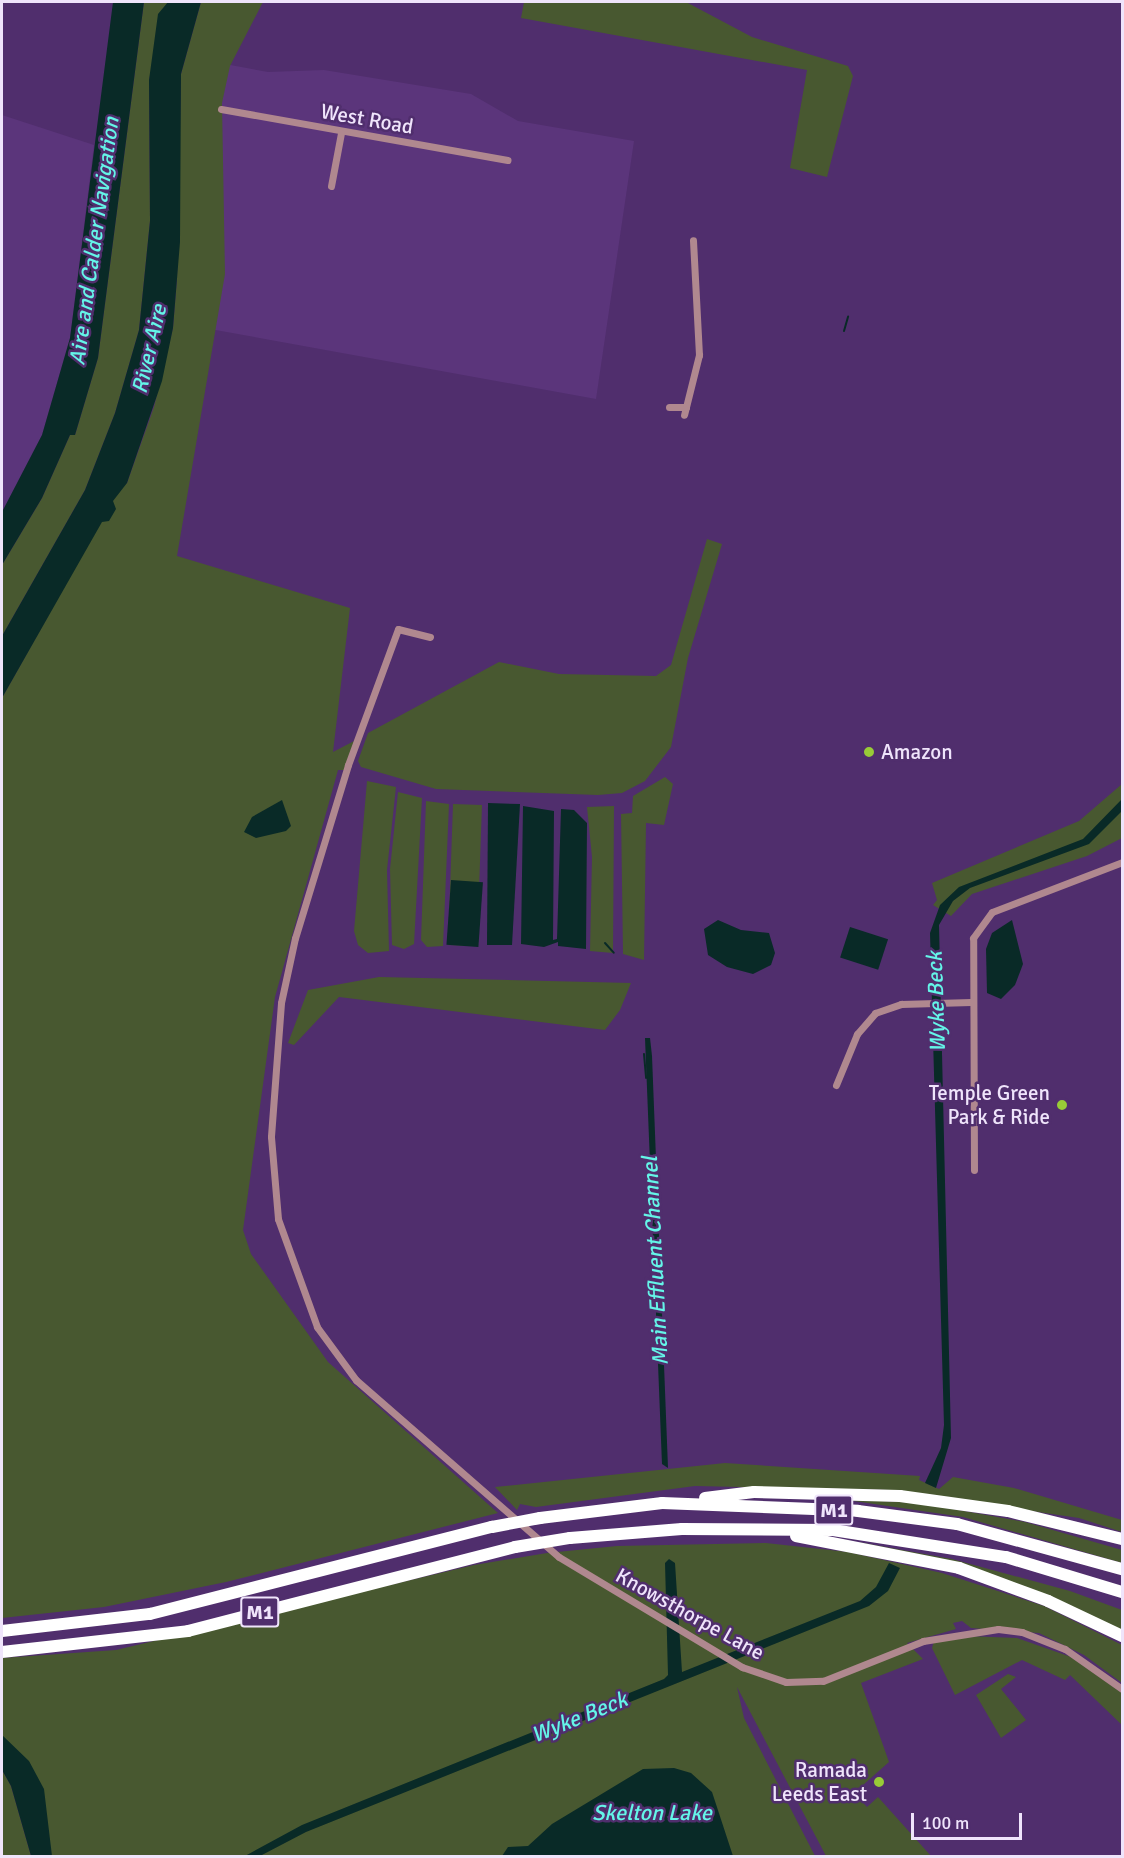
<!DOCTYPE html>
<html>
<head>
<meta charset="utf-8">
<style>
	body { margin:0 }
	#map { position:relative; width:1124px; height:1858px; overflow:hidden; background:#502e6d; font-family:Signika,sans-serif }
	div>[style] { position:absolute }
	.built>* { inset:0; background:#5b357b }
	.green>* { inset:0; background:#485830; transform-origin:0 0 }
	.water>* { inset:0; background:#092a27; transform-origin:0 0 }
	.stream>* { height:2px; margin:-1px; padding:0 1px; transform-origin:1px; border-radius:1px; background:#092a27 }
	.minor>* { height:7px; margin:-3.5px; padding:0 3.5px; transform-origin:3.5px; border-radius:3.5px; background:#b0888f }
	.motorway>* { height:12px; margin:-6px; padding:0 6px; transform-origin:6px; border-radius:6px; background:#fff }
	.motorway-bridge>* { height:12px; margin:-6px; padding:0 6px; transform-origin:6px; border-radius:6px; background:#fff }
	.dots>* { width:16px; height:16px; translate:-50% -50%; box-sizing:border-box; border:3px solid #502e6d; border-radius:50% }
	span { translate:-50% -50%; white-space:nowrap; text-align:center; line-height:1.15; -webkit-text-stroke:5px #502e6d; paint-order:stroke }
	.shield-label span { padding:2px 4px; background:#502e6d; border:2px solid; border-radius:4px; -webkit-text-stroke-width:0 }
	.shield-label { font-size:20px; color:#efe4fb; font-weight:700 }
	.street-label { font-size:21px; color:#efe4fb }
	.poi-label { font-size:21px; color:#efe4fb }
	.left { translate:0 -50%; text-align:left }
	.right { translate:-100% -50%; text-align:right }
	.water-label { font-size:22px; color:#64f5e8; font-style:italic }
	.frame { position:absolute; inset:0; border:3px solid #efe4fb; pointer-events:none }
	.scale { position:absolute; left:911px; top:1813px; width:111px; height:27px; box-sizing:border-box; border:3px solid #efe4fb; border-top:0; padding-left:8px; font-size:18px; line-height:21px; white-space:nowrap; color:#efe4fb; -webkit-text-stroke:4px #502e6d; paint-order:stroke }
</style>
</head>
<body>
<div id="map">
	<div class="built">
		<div style="clip-path:polygon(225px 64px,268px 72px,324px 70px,471px 94px,518px 121px,634px 141px,596px 399px,210px 329px,216px 159px)"></div>
		<div style="clip-path:polygon(2px 115px,94px 145px,70px 338px,42px 435px,2px 512px)"></div>
	</div>
	<div class="green">
		<div style="clip-path:polygon(144px 2px,168px 2px,149px 80px,150px 221px,139px 330px,115px 413px,85px 490px,2px 636px,2px 565px,42px 498px,70px 435px,75px 435px,98px 358px)"></div>
		<div style="clip-path:polygon(201px 2px,263px 2px,230px 66px,222px 103px,225px 274px,177px 556px,350px 608px,333px 752px,356px 740px,344px 770px,338px 770px,275px 997px,243px 1230px,251px 1254px,328px 1362px,498px 1513px,226px 1582px,104px 1607px,2px 1618px,2px 698px,118px 491px,127px 483px,154px 407px,173px 328px,177px 279px,181px 74px)"></div>
		<div style="clip-path:polygon(524px 2px,686px 2px,752px 37px,848px 66px,853px 76px,827px 177px,790px 168px,807px 70px,521px 18px)"></div>
		<div style="clip-path:polygon(707px 539px,722px 544px,688px 658px,671px 747px,645px 781px,622px 793px,598px 795px,436px 789px,361px 767px,358px 761px,368px 733px,499px 662px,559px 674px,656px 676px,671px 665px)"></div>
		<div style="clip-path:polygon(665px 777px,673px 784px,664px 825px,646px 823px,644px 960px,623px 954px,621px 814px,632px 813px,633px 796px)"></div>
		<div style="clip-path:polygon(367px 781px,396px 787px,387px 870px,389px 951px,368px 953px,358px 945px,354px 931px)"></div>
		<div style="clip-path:polygon(1122px 784px,1122px 838px,1087px 856px,972px 894px,951px 916px,933px 905px,937px 900px,932px 883px,1079px 821px)"></div>
		<div style="clip-path:polygon(398px 792px,422px 798px,414px 944px,404px 949px,392px 945px,390px 869px)"></div>
		<div style="clip-path:polygon(426px 801px,449px 804px,443px 946px,427px 947px,421px 940px)"></div>
		<div style="left:453px;top:804px;width:29px;height:141px;rotate:2deg"></div>
		<div style="clip-path:polygon(614px 806px,613px 953px,590px 951px,592px 857px,587px 807px)"></div>
		<div style="clip-path:polygon(379px 977px,631px 983px,620px 1010px,605px 1030px,339px 997px,294px 1045px,288px 1043px,308px 990px)"></div>
		<div style="clip-path:polygon(725px 1463px,920px 1476px,919px 1480px,939px 1489px,953px 1477px,1014px 1488px,1122px 1520px,1122px 1532px,1079px 1518px,890px 1490px,695px 1486px,536px 1507px,520px 1504px,517px 1510px,495px 1487px)"></div>
		<div style="clip-path:polygon(840px 1499px,920px 1503px,1025px 1522px,1122px 1550px,1122px 1563px,963px 1517px)"></div>
		<div style="clip-path:polygon(858px 1542px,952px 1559px,1070px 1591px,1122px 1610px,1122px 1632px,1073px 1607px)"></div>
		<div style="clip-path:polygon(766px 1543px,848px 1552px,942px 1573px,1044px 1606px,1122px 1645px,1122px 1683px,1084px 1655px,1039px 1633px,971px 1628px,962px 1621px,953px 1623px,956px 1629px,907px 1643px,923px 1659px,861px 1683px,889px 1762px,854px 1793px,867px 1807px,878px 1797px,931px 1856px,826px 1856px,737px 1687px,744px 1718px,815px 1856px,48px 1856px,2px 1756px,2px 1658px,116px 1650px,474px 1565px,547px 1553px,617px 1546px)"></div>
		<div style="clip-path:polygon(966px 1636px,1017px 1638px,1071px 1657px,1122px 1693px,1122px 1725px,1070px 1675px,1065px 1680px,1022px 1660px,955px 1695px,932px 1648px,934px 1641px)"></div>
		<div style="clip-path:polygon(1008px 1674px,1016px 1677px,1001px 1689px,1026px 1720px,1001px 1738px,976px 1695px)"></div>
		<div style="clip-path:polygon(2px 1770px,11px 1786px,31px 1856px,2px 1856px)"></div>
	</div>
	<div class="water">
		<div style="clip-path:polygon(113px 2px,144px 2px,98px 358px,75px 435px,70px 435px,42px 498px,2px 565px,2px 512px,42px 435px,70px 338px)"></div>
		<div style="clip-path:polygon(168px 2px,201px 2px,181px 74px,180px 242px,173px 328px,162px 381px,127px 483px,113px 501px,116px 509px,109px 521px,102px 522px,2px 698px,2px 636px,85px 490px,115px 413px,139px 330px,150px 221px,149px 80px,158px 14px)"></div>
		<div style="clip-path:polygon(1122px 799px,1122px 811px,1089px 844px,970px 888px,953px 901px,939px 925px,951px 1438px,936px 1488px,925px 1483px,941px 1448px,944px 1425px,930px 933px,940px 905px,959px 887px,1083px 839px)"></div>
		<div style="clip-path:polygon(282px 800px,291px 826px,286px 831px,256px 838px,244px 832px,252px 817px)"></div>
		<div style="clip-path:polygon(488px 803px,520px 804px,512px 945px,487px 945px)"></div>
		<div style="clip-path:polygon(523px 806px,554px 811px,553px 940px,557px 939px,561px 809px,574px 810px,587px 823px,586px 949px,558px 946px,558px 942px,544px 947px,521px 944px)"></div>
		<div style="left:451px;top:880px;width:32px;height:65px;rotate:4deg"></div>
		<div style="clip-path:polygon(718px 920px,741px 930px,769px 933px,775px 953px,771px 965px,753px 974px,727px 967px,708px 955px,704px 929px)"></div>
		<div style="clip-path:polygon(1012px 920px,1023px 964px,1015px 985px,1001px 999px,987px 993px,986px 949px,992px 933px)"></div>
		<div style="left:850px;top:927px;width:40px;height:32px;rotate:18deg"></div>
		<div style="clip-path:polygon(645px 1038px,650px 1038px,652px 1056px,668px 1468px,662px 1464px)"></div>
		<div style="clip-path:polygon(669px 1559px,675px 1563px,682px 1672px,860px 1601px,876px 1587px,889px 1563px,900px 1568px,888px 1591px,869px 1606px,306px 1832px,260px 1856px,245px 1856px,302px 1825px,664px 1679px,668px 1675px,665px 1563px)"></div>
		<div style="clip-path:polygon(2px 1735px,29px 1761px,44px 1789px,52px 1856px,31px 1856px,11px 1786px,2px 1770px)"></div>
		<div style="clip-path:polygon(674px 1768px,691px 1773px,712px 1792px,733px 1856px,502px 1856px,508px 1847px,528px 1846px,552px 1824px,643px 1769px)"></div>
	</div>
	<div class="stream">
		<div style="left:844px;top:331px;width:15px;rotate:-74deg"></div>
		<div style="left:605px;top:943px;width:13px;rotate:48deg"></div>
		<div style="left:644px;top:1054px;width:24px;rotate:85deg"></div>
	</div>
	<div class="minor">
		<div style="left:221px;top:109px;width:291px;rotate:10.1deg"></div>
		<div style="left:331px;top:186px;width:54px;rotate:-79.3deg"></div>
		<div style="left:669px;top:407px;width:17px"></div>
		<div style="left:686px;top:407px;width:8px;rotate:104deg"></div>
		<div style="left:686px;top:407px;width:54px;rotate:-76deg"></div>
		<div style="left:699px;top:355px;width:115px;rotate:-93deg"></div>
		<div style="left:430px;top:637px;width:33px;rotate:-166deg"></div>
		<div style="left:398px;top:629px;width:145px;rotate:110.2deg"></div>
		<div style="left:348px;top:765px;width:181px;rotate:107deg"></div>
		<div style="left:295px;top:938px;width:66px;rotate:102.2deg"></div>
		<div style="left:281px;top:1003px;width:134px;rotate:94.3deg"></div>
		<div style="left:271px;top:1137px;width:82px;rotate:85.1deg"></div>
		<div style="left:278px;top:1219px;width:115px;rotate:70.1deg"></div>
		<div style="left:317px;top:1327px;width:66px;rotate:53.7deg"></div>
		<div style="left:356px;top:1380px;width:269px;rotate:41.1deg"></div>
		<div style="left:559px;top:1557px;width:214px;rotate:31deg"></div>
		<div style="left:742px;top:1667px;width:46px;rotate:18.8deg"></div>
		<div style="left:786px;top:1682px;width:37px;rotate:-2deg"></div>
		<div style="left:823px;top:1681px;width:108px;rotate:-21.8deg"></div>
		<div style="left:923px;top:1641px;width:76px;rotate:-9.1deg"></div>
		<div style="left:998px;top:1629px;width:24px;rotate:7deg"></div>
		<div style="left:1022px;top:1632px;width:46px;rotate:21.6deg"></div>
		<div style="left:1065px;top:1649px;width:70px;rotate:35.1deg"></div>
		<div style="left:836px;top:1085px;width:55px;rotate:-67.6deg"></div>
		<div style="left:857px;top:1034px;width:28px;rotate:-49deg"></div>
		<div style="left:875px;top:1013px;width:28px;rotate:-19deg"></div>
		<div style="left:901px;top:1004px;width:70px;rotate:-1.6deg"></div>
		<div style="left:974px;top:1170px;width:232px;rotate:-90.2deg"></div>
		<div style="left:973px;top:938px;width:32px;rotate:-54deg"></div>
		<div style="left:992px;top:912px;width:139px;rotate:-21deg"></div>
	</div>
	<div class="motorway">
		<div style="left:705px;top:1498px;width:49px;rotate:-7deg"></div>
		<div style="left:754px;top:1492px;width:146px;rotate:1.6deg"></div>
		<div style="left:900px;top:1496px;width:109px;rotate:7.9deg"></div>
		<div style="left:1008px;top:1511px;width:117px;rotate:13.8deg"></div>
		<div style="left:540px;top:1518px;width:123px;rotate:-7deg"></div>
		<div style="left:662px;top:1503px;width:196px;rotate:2.3deg"></div>
		<div style="left:858px;top:1511px;width:100px;rotate:7.5deg"></div>
		<div style="left:957px;top:1524px;width:171px;rotate:15.3deg"></div>
		<div style="left:796px;top:1536px;width:166px;rotate:11.1deg"></div>
		<div style="left:959px;top:1568px;width:95px;rotate:20.3deg"></div>
		<div style="left:1048px;top:1601px;width:82px;rotate:25.3deg"></div>
		<div style="left:570px;top:1538px;width:112px;rotate:-4.6deg"></div>
		<div style="left:682px;top:1529px;width:151px;rotate:0.4deg"></div>
		<div style="left:833px;top:1530px;width:175px;rotate:8.9deg"></div>
		<div style="left:1006px;top:1557px;width:121px;rotate:16.8deg"></div>
		<div style="left:2px;top:1631px;width:149px;rotate:-6.6deg"></div>
		<div style="left:150px;top:1614px;width:353px;rotate:-14.3deg"></div>
		<div style="left:2px;top:1652px;width:187px;rotate:-6.4deg"></div>
		<div style="left:188px;top:1631px;width:338px;rotate:-14.4deg"></div>
	</div>
	<div class="motorway-bridge">
		<div style="left:492px;top:1527px;width:49px;rotate:-10.6deg"></div>
		<div style="left:515px;top:1547px;width:56px;rotate:-9.3deg"></div>
	</div>
	<div class="dots">
		<div style="left:869px;top:752px;background:#98cb37"></div>
		<div style="left:1062px;top:1105px;background:#98cb37"></div>
		<div style="left:879px;top:1782px;background:#98cb37"></div>
	</div>
	<div class="shield-label">
		<span style="left:834px;top:1510px">M1</span>
		<span style="left:260px;top:1612px">M1</span>
	</div>
	<div class="street-label">
		<span style="left:367px;top:119px;rotate:10deg">West Road</span>
		<span style="left:690px;top:1614px;rotate:29deg">Knowsthorpe Lane</span>
	</div>
	<div class="poi-label">
		<span class="left" style="left:881px;top:752px">Amazon</span>
		<span class="right" style="left:1050px;top:1105px">Temple Green<br>Park &amp; Ride</span>
		<span class="right" style="left:867px;top:1782px">Ramada<br>Leeds East</span>
	</div>
	<div class="water-label">
		<span style="left:94px;top:241px;rotate:-82deg">Aire and Calder Navigation</span>
		<span style="left:149px;top:349px;rotate:-77deg">River Aire</span>
		<span style="left:936px;top:1002px;rotate:-92deg">Wyke Beck</span>
		<span style="left:655px;top:1261px;rotate:-93deg">Main Effluent Channel</span>
		<span style="left:579px;top:1717px;rotate:-22deg">Wyke Beck</span>
		<span style="left:652px;top:1813px">Skelton Lake</span>
	</div>
	<div class="frame"></div>
	<div class="scale">100 m</div>
</div>
</body>
</html>
